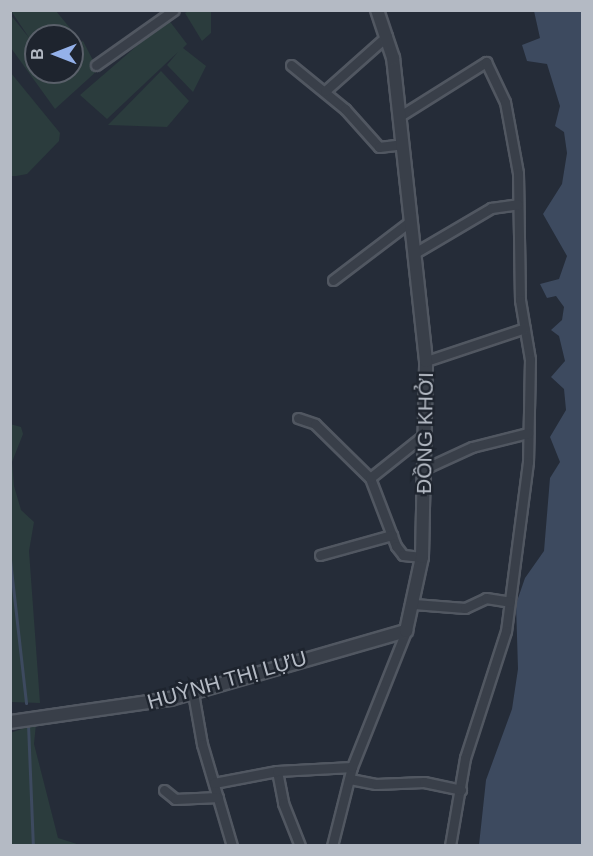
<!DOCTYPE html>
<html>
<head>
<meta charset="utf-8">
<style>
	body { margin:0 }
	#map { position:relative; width:593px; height:856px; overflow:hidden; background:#252c38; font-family:Helvetica,sans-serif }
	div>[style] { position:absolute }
	.green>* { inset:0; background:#2b3c3d }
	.water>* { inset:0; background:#3d4a5f }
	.stream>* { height:3px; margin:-1.5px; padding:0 1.5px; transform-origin:1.5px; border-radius:1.5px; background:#3d4a5f }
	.roads { filter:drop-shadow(2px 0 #515761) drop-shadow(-2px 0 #515761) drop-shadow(0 2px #515761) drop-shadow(0 -2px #515761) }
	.minor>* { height:9px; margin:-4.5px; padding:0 4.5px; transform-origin:4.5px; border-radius:4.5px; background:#393f49 }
	.tertiary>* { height:12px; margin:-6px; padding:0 6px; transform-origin:6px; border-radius:6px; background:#393f49 }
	span { translate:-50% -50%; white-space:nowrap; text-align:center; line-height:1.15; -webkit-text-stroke:5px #1e242e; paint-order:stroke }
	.street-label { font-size:21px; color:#b4bac4 }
	.frame { position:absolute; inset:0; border:12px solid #b4bac4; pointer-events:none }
	.north { position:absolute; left:24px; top:24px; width:60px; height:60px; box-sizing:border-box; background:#1e242e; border:2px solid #5a606a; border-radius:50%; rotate:270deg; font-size:16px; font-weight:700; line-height:24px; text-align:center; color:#b4bac4 }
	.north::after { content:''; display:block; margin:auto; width:21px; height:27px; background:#94b1ea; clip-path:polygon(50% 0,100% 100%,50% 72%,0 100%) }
</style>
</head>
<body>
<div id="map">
	<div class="green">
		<div style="clip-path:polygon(11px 11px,56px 11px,70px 28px,71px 36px,36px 36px,36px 44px,32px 43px,36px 72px,72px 72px,72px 46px,83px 41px,98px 70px,55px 109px,11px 48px,10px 14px,30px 39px)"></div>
		<div style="clip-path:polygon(189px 11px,211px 11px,211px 33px,202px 41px,185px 13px)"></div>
		<div style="clip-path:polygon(168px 19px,187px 44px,183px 48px,206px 66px,193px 92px,167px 65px,178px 52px,107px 119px,80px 95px)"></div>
		<div style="clip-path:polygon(161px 71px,189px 101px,167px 127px,108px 125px)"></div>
		<div style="clip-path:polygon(11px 73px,60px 133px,59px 141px,27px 174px,16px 176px,11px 176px)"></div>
		<div style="clip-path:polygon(10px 424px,21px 427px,23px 434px,12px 462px,14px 486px,21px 510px,34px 522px,29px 551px,40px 703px,11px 702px)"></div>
		<div style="clip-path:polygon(36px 724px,34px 744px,58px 838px,80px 845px,11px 845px,10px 733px)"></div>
	</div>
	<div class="water">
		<div style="clip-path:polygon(534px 11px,582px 11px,582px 845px,479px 845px,486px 780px,512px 709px,518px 669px,516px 604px,525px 578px,544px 551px,550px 478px,560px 462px,550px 437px,566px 410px,564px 389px,551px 377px,565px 361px,559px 336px,551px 330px,562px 320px,564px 307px,556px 296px,547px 298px,540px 284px,559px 279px,567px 256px,543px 214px,562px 184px,567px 153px,564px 132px,555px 126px,560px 106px,547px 64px,527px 61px,522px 45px,540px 38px)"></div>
	</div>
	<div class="stream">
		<div style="left:10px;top:560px;width:144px;rotate:83.6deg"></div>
		<div style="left:28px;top:724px;width:122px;rotate:87.7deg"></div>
	</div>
	<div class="roads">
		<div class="minor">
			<div style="left:96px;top:65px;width:95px;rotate:-35.2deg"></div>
			<div style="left:291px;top:65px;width:70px;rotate:39.2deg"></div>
			<div style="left:345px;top:109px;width:51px;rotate:48.2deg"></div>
			<div style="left:379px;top:147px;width:23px;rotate:-7deg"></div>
			<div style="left:325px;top:91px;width:83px;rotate:-41.6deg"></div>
			<div style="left:400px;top:116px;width:102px;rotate:-32.1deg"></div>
			<div style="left:486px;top:62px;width:44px;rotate:64.6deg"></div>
			<div style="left:505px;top:102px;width:72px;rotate:79.6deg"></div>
			<div style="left:518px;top:173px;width:127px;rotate:89.1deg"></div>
			<div style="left:520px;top:300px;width:60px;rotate:80.4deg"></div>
			<div style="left:530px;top:359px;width:103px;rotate:91.1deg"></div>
			<div style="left:528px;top:462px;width:170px;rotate:97.4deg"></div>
			<div style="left:506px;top:631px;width:133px;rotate:107.9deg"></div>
			<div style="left:465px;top:758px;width:89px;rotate:99.7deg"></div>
			<div style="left:413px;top:254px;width:91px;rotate:-30.5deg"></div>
			<div style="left:491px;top:208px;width:27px;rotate:-8deg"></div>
			<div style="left:333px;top:280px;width:94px;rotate:-37.2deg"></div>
			<div style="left:426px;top:361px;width:104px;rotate:-18.4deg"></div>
			<div style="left:298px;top:418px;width:18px;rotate:19deg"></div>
			<div style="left:315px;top:424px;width:77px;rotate:44.5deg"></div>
			<div style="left:370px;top:478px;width:73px;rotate:69.1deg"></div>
			<div style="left:396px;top:546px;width:11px;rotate:52deg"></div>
			<div style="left:403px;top:555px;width:19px;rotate:6deg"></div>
			<div style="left:424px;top:469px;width:53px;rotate:-24.6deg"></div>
			<div style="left:472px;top:447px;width:58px;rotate:-14deg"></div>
			<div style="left:370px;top:478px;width:69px;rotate:-38.5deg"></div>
			<div style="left:320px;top:555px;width:75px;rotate:-15.5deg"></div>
			<div style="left:414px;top:604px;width:51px;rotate:4.5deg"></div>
			<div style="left:465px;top:608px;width:23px;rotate:-25deg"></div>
			<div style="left:486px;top:598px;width:24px;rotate:9deg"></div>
			<div style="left:193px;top:693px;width:52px;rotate:80deg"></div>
			<div style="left:202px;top:744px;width:106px;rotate:73.6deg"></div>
			<div style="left:277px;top:771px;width:33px;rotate:79deg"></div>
			<div style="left:283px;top:803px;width:46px;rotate:68.4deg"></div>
			<div style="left:350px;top:779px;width:26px;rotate:11deg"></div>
			<div style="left:376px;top:784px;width:48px;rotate:-2.4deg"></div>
			<div style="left:424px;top:782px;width:38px;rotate:12deg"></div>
			<div style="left:214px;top:783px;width:64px;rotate:-10.8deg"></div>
			<div style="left:277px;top:771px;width:75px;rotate:-3.1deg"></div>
			<div style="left:164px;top:790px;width:14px;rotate:39deg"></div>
			<div style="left:175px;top:799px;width:43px;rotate:-2.7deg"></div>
			<div style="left:332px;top:846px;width:81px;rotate:-75.8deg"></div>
			<div style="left:352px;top:767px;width:146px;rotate:-68.3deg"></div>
		</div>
		<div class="tertiary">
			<div style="left:10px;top:722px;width:162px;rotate:-8.2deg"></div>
			<div style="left:170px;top:699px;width:246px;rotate:-16.1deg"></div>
			<div style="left:406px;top:631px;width:76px;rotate:-77.8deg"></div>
			<div style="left:422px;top:557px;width:196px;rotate:-88.8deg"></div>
			<div style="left:426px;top:361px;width:305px;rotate:-96.2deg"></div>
			<div style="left:393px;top:58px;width:51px;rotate:-108.4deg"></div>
		</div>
	</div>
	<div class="street-label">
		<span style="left:425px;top:433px;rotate:-89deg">ĐỒNG KHỞI</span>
		<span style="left:227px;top:680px;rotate:-16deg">HUỲNH THỊ LỰU</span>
	</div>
	<div class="frame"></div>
	<div class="north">B</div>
</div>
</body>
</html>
